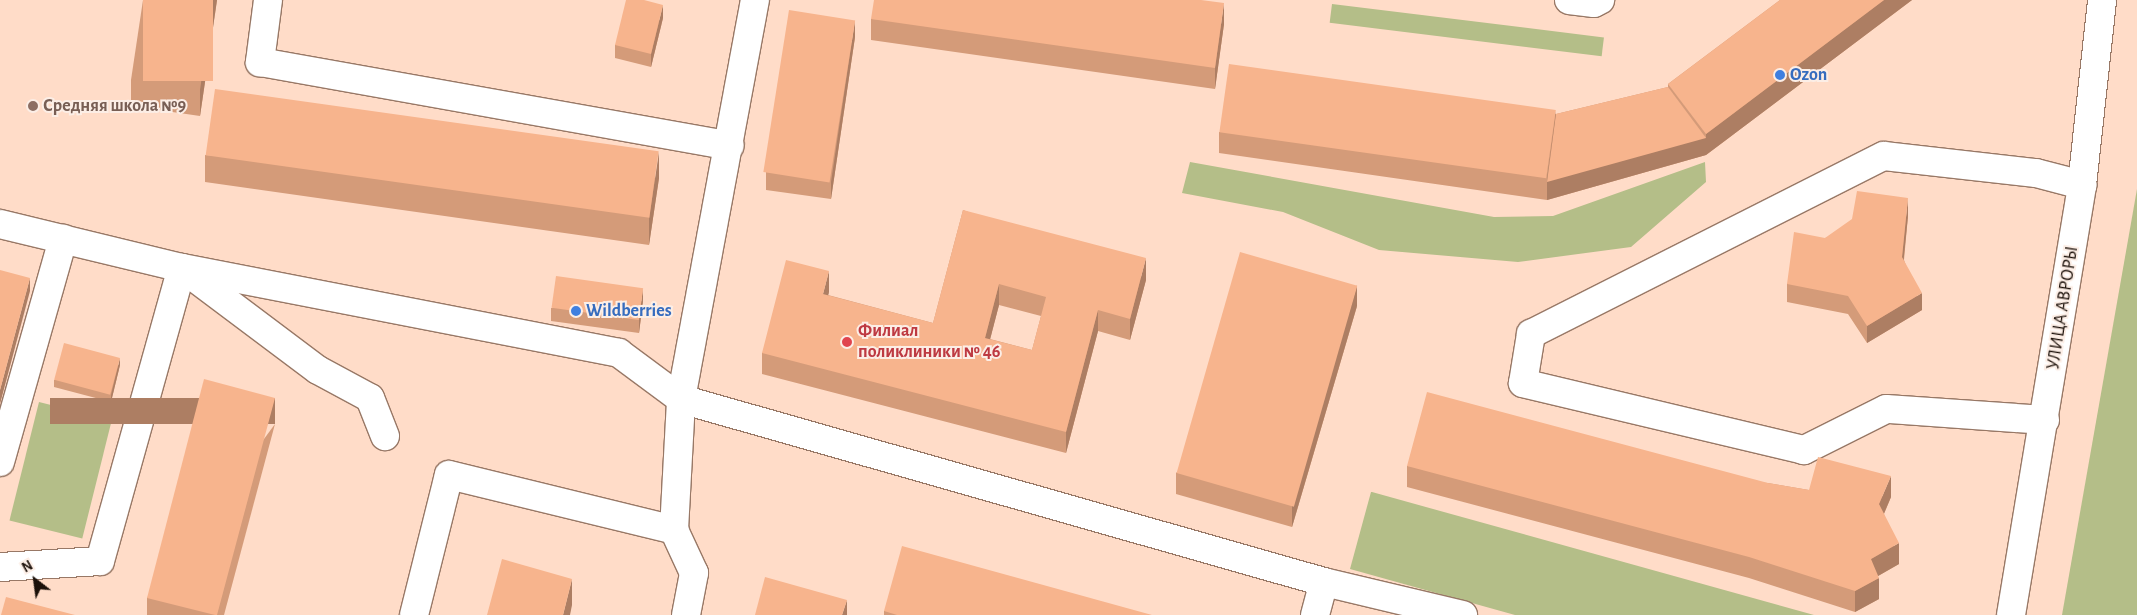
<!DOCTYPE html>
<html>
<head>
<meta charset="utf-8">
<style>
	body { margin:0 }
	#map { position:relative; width:2137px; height:615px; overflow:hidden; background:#ffdcc8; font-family:"Alegreya Sans",sans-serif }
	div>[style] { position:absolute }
	.green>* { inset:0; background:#b4be88; transform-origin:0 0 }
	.roads { filter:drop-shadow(1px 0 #987866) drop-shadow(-1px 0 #987866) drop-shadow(0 1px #987866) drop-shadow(0 -1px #987866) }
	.minor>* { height:28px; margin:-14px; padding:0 14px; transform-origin:14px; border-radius:14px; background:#fff }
	.wall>* { inset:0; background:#d49b79 }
	.shaded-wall>* { inset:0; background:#ad7e63; transform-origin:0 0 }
	.building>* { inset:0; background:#f7b48d; transform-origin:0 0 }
	.dots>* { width:14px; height:14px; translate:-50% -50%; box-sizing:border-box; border:2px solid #fceee6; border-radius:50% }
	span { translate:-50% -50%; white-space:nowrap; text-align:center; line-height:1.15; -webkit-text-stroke:4px #fceee6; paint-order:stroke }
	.shop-label { font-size:18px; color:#366cbe; font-weight:700 }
	.left { translate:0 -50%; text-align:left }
	.education-label { font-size:18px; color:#785e54; font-weight:700 }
	.street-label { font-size:18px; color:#1b1009 }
	.health-label { font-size:18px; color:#be3a42; font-weight:700 }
	.north { position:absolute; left:10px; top:555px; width:50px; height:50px; -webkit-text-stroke:4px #fceee6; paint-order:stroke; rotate:330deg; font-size:14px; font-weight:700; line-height:20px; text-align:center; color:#1b1009 }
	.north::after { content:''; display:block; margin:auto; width:18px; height:22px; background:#1b1009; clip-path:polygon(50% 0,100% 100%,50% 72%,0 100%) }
</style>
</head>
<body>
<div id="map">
	<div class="green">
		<div style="left:1332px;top:4px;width:274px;height:19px;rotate:7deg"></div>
		<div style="clip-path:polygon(1190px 162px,1494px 217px,1553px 216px,1705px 162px,1706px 182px,1631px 247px,1518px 262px,1379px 250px,1283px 212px,1182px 193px)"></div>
		<div style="clip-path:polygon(2137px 189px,2137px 615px,2062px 615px)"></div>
		<div style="left:39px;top:402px;width:75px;height:122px;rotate:14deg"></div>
		<div style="clip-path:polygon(1371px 492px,1372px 492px,1814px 615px,1515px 615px,1350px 569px)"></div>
	</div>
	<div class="roads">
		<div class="minor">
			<div style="left:268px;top:0;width:63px;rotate:97.4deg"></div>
			<div style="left:260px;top:62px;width:477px;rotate:10.1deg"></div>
			<div style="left:1569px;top:0;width:25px;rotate:7deg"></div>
			<div style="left:1594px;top:3px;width:7px;rotate:-27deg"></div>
			<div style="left:0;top:224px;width:187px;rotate:13.6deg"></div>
			<div style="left:182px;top:268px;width:445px;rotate:11deg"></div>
			<div style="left:619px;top:353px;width:77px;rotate:36.6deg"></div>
			<div style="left:681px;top:399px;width:669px;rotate:15.89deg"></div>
			<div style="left:1324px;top:582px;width:143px;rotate:13.4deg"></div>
			<div style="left:2045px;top:420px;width:159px;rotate:-176deg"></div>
			<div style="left:1886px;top:409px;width:92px;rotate:153.4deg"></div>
			<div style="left:1804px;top:450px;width:289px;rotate:-166.6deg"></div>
			<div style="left:1523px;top:383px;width:50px;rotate:-80.7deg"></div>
			<div style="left:1531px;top:334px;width:395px;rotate:-26.8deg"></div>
			<div style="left:1884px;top:156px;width:153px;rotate:6.4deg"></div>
			<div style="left:2036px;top:173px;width:48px;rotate:14.6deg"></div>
			<div style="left:0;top:462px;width:232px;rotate:-74.2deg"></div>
			<div style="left:0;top:567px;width:100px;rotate:-3.4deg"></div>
			<div style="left:100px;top:561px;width:304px;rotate:-74.4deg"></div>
			<div style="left:182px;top:268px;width:170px;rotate:36.9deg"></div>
			<div style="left:318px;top:370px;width:59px;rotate:28.3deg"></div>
			<div style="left:370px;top:398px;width:41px;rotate:68.5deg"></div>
			<div style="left:414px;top:615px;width:144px;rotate:-76deg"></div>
			<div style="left:449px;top:475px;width:232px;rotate:13.7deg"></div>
			<div style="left:686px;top:615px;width:43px;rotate:-79.2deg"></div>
			<div style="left:694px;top:573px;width:47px;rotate:-114.9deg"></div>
			<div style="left:674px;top:530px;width:131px;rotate:-86.9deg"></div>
			<div style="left:681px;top:399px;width:406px;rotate:-79.5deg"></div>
			<div style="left:1315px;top:615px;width:34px;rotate:-75deg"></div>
			<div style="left:2011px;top:615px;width:436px;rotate:-80.6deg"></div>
			<div style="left:2082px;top:185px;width:186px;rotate:-83.8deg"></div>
		</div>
	</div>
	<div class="wall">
		<div style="clip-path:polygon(143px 0,217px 0,200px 116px,131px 106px,131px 80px)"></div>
		<div style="clip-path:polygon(1780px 0,1912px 0,1706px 155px,1547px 200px,1219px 153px,1219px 132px,1556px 114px,1668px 87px,1668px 84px)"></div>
		<div style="clip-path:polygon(663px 18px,651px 67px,615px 58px,615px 45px)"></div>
		<div style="clip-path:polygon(871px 19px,1224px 24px,1215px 89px,871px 40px)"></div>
		<div style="clip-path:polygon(855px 37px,831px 199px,766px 190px,766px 172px)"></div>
		<div style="clip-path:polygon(205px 155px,659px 178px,649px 245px,205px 182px)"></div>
		<div style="clip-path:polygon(evenodd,963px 210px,1146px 280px,1130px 340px,1098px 331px,1066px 453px,762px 374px,762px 353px,829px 292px,828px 295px,933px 323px,963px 210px,999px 305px,1041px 316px,1032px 350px,990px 339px,999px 305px)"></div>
		<div style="clip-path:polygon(1908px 216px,1904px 260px,1922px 310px,1867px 343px,1848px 314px,1787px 302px,1787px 284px,1825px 238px)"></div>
		<div style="clip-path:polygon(643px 301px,639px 333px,551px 321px,551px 308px)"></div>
		<div style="clip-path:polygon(1357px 306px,1292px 527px,1176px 494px,1176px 473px)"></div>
		<div style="clip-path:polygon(120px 365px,111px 402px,54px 387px,54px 380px)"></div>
		<div style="clip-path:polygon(275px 424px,224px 615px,147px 615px,147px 598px)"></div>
		<div style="clip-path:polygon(1407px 466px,1768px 483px,1809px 490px,1891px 497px,1884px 514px,1899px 564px,1878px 576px,1879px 599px,1855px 612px,1749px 578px,1407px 487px)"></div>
		<div style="clip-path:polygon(884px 611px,1152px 615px,884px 615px)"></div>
	</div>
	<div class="shaded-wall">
		<div style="clip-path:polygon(213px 0,217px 0,200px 116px,200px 90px)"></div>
		<div style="clip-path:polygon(1884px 0,1912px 0,1706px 155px,1547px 200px,1547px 179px,1556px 111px,1556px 132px,1706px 138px,1706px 134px)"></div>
		<div style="clip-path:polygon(1224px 3px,1224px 24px,1215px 89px,1215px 68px)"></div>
		<div style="clip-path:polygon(663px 5px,663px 18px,651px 67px,651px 54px)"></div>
		<div style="clip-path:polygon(855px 20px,855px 37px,831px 199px,831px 182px)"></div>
		<div style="clip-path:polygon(659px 152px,659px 178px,649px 245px,649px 219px)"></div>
		<div style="clip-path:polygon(1908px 198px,1908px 216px,1902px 275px,1902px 257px)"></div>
		<div style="clip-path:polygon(1146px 258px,1146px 280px,1130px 340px,1130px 319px)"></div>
		<div style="clip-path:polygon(829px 271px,829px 292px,823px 315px,823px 294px)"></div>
		<div style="clip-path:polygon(30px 278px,30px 291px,0 404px,0 390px)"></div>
		<div style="clip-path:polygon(999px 284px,999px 305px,985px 359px,985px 338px)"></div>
		<div style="clip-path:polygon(1357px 285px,1357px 306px,1292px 527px,1292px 506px)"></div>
		<div style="clip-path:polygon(643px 288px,643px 301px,639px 333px,639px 320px)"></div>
		<div style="clip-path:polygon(1922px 293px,1922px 310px,1867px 343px,1867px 326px)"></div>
		<div style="clip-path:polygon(1098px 310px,1098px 331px,1066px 453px,1066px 432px)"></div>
		<div style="clip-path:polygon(120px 358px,120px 365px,111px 402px,111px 395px)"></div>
		<div style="left:275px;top:398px;width:26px;height:225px;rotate:90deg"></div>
		<div style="clip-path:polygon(1891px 476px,1891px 497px,1879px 525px,1879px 504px)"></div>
		<div style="clip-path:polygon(1899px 543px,1899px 564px,1871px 580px,1871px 559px)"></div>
		<div style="clip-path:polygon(1879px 578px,1879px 599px,1855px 612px,1855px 591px)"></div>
		<div style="clip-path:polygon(572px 579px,572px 605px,570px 615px,563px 615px)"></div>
		<div style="clip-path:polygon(847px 600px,847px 615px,842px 615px)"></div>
	</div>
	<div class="building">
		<div style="left:143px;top:0;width:70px;height:81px"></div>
		<div style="clip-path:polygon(626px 0,644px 0,663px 5px,651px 54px,615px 45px)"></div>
		<div style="clip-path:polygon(874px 0,1201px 0,1224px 3px,1215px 68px,871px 19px)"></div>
		<div style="clip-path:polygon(1780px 0,1884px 0,1706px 134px,1668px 84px)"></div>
		<div style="left:789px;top:10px;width:67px;height:164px;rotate:9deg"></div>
		<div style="left:1229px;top:64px;width:330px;height:69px;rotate:8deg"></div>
		<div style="clip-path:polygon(1668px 87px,1706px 138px,1547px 182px,1556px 114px)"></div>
		<div style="left:215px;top:89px;width:448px;height:67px;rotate:8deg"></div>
		<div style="clip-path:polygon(1857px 191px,1908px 198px,1902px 257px,1922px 293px,1867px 326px,1848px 296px,1787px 284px,1794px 232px,1825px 238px,1852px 219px)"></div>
		<div style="clip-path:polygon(evenodd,963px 210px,1146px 258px,1130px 319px,1098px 310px,1066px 432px,762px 353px,786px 260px,829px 271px,823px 294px,933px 323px,963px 210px,999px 284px,1046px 297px,1032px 350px,985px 338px,999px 284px)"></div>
		<div style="left:1240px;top:252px;width:122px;height:230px;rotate:16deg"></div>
		<div style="clip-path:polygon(0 270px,30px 278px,0 390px)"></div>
		<div style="left:556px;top:276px;width:88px;height:32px;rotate:8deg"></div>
		<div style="left:64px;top:343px;width:58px;height:38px;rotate:15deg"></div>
		<div style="clip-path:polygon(204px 379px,275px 398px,217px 615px,215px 615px,147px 598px)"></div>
		<div style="clip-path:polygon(1427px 392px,1768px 483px,1809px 490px,1818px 457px,1891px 476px,1879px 504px,1899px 543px,1871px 559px,1879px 578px,1855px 591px,1749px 557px,1407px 466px)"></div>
		<div style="clip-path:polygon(902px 546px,1152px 615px,897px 615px,884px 611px)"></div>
		<div style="clip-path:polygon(502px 559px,572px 579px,563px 615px,487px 615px)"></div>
		<div style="clip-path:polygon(765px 577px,847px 600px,842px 615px,755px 615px)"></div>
		<div style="clip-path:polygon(6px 597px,75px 615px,1px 615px)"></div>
	</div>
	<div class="dots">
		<div style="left:1780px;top:75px;background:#3f7fe0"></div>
		<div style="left:33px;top:106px;background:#8d6e63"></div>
		<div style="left:576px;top:311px;background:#3f7fe0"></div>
		<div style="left:847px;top:342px;background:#e0444e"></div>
	</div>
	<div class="shop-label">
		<span class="left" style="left:1790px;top:75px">Ozon</span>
		<span class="left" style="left:586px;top:311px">Wildberries</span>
	</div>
	<div class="education-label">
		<span class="left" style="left:43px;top:106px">Средняя школа №9</span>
	</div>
	<div class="street-label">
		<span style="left:2063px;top:308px;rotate:-81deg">УЛИЦА АВРОРЫ</span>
	</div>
	<div class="health-label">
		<span class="left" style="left:858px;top:342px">Филиал<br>поликлиники № 46</span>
	</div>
	<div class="north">N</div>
</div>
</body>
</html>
